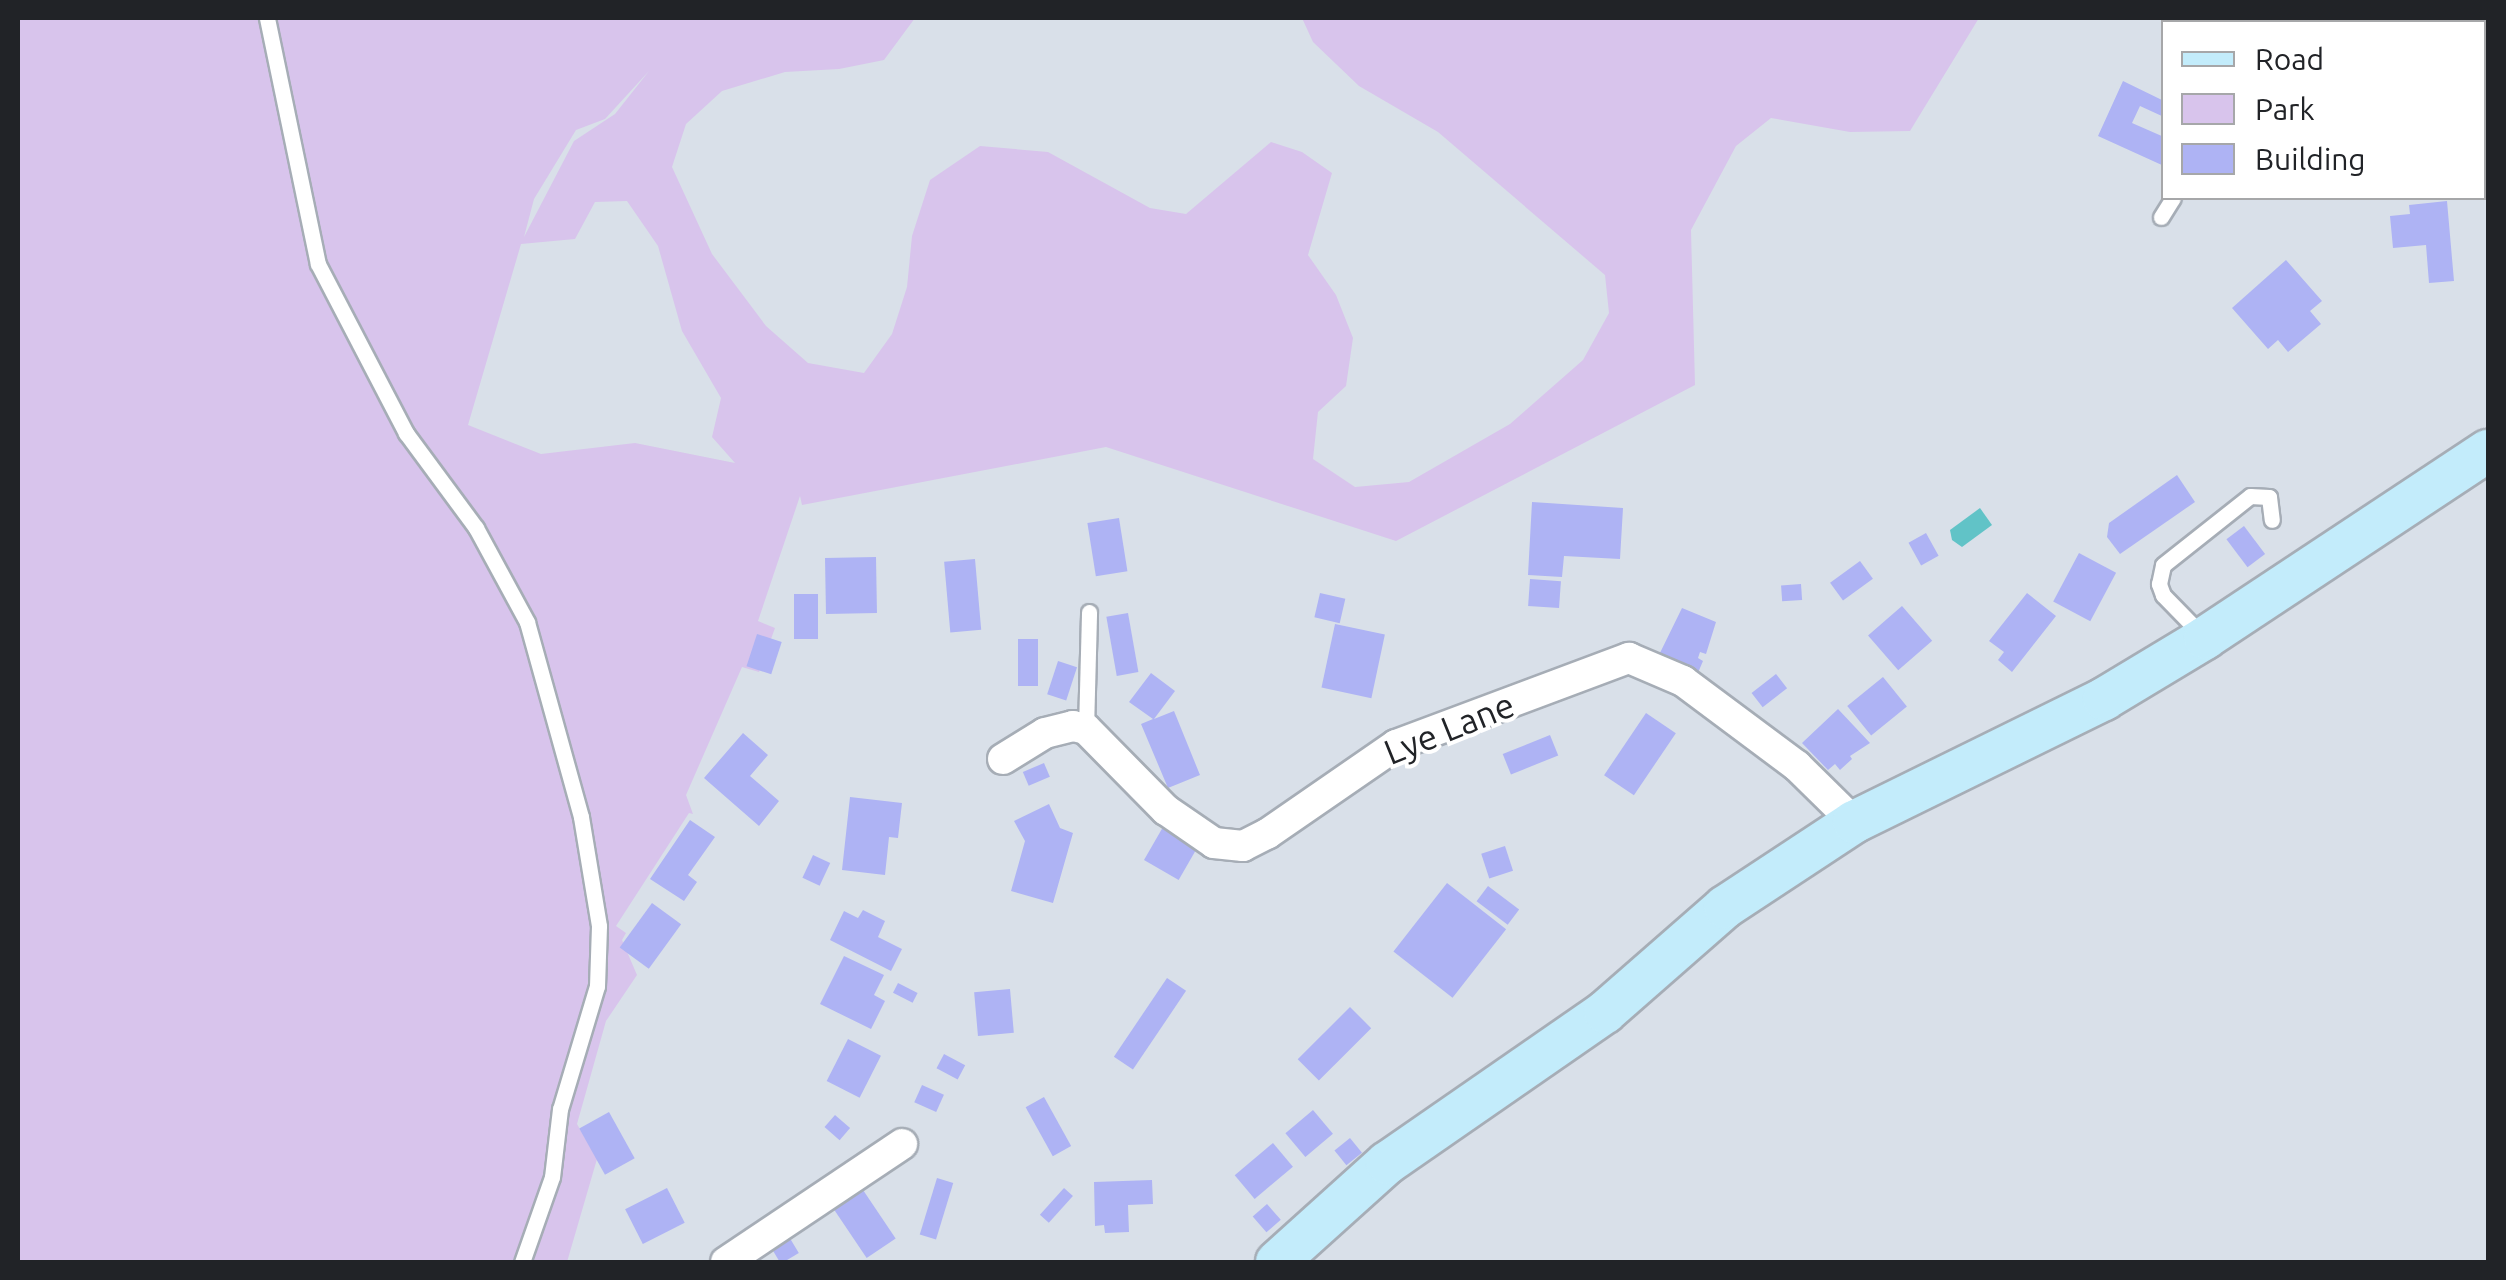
<!DOCTYPE html>
<html>
<head>
<meta charset="utf-8">
<style>
	body { margin:0 }
	#map { position:relative; width:2506px; height:1280px; overflow:hidden; background:#d9e0e9; font-family:Ubuntu,sans-serif }
	div>[style] { position:absolute }
	.green>* { inset:0; background:#d8c4ec }
	.water>* { inset:0; background:#61c3c7 }
	.building>* { inset:0; background:#aeb3f4; transform-origin:0 0 }
	.roads { filter:drop-shadow(2px 0 #a6adb6) drop-shadow(-2px 0 #a6adb6) drop-shadow(0 2px #a6adb6) drop-shadow(0 -2px #a6adb6) }
	.service>* { height:15px; margin:-7.5px; padding:0 7.5px; transform-origin:7.5px; border-radius:7.5px; background:#fff }
	.minor>* { height:30px; margin:-15px; padding:0 15px; transform-origin:15px; border-radius:15px; background:#fff }
	.secondary>* { height:42px; margin:-21px; padding:0 21px; transform-origin:21px; border-radius:21px; background:#c3ecfb }
	span { translate:-50% -50%; white-space:nowrap; text-align:center; line-height:1.15; -webkit-text-stroke:8px #fff; paint-order:stroke }
	.street-label { font-size:35px; color:#212327 }
	.frame { position:absolute; inset:0; border:20px solid #212327; pointer-events:none }
	.legend { position:absolute; left:2161px; top:20px; width:325px; height:180px; box-sizing:border-box; background:#fff; border:2px solid #a6a7a9; margin:0; padding:12px 18px; list-style:none; font-size:30px; color:#212327 }
	.legend li { display:flex; align-items:center; gap:20px; height:50px }
	.legend b { width:50px; border:2px solid #a6a7a9 }
</style>
</head>
<body>
<div id="map">
	<div class="green">
		<div style="clip-path:polygon(evenodd,18px 18px,915px 18px,884px 60px,839px 69px,785px 72px,722px 91px,686px 124px,672px 167px,712px 254px,766px 326px,808px 363px,864px 373px,892px 334px,907px 287px,912px 236px,930px 180px,980px 146px,1048px 152px,1150px 208px,1186px 214px,1271px 142px,1302px 152px,1332px 173px,1308px 255px,1336px 295px,1353px 338px,1346px 386px,1318px 412px,1313px 459px,1355px 487px,1409px 482px,1510px 424px,1583px 360px,1609px 313px,1605px 275px,1438px 132px,1359px 86px,1313px 42px,1302px 18px,1979px 18px,1910px 131px,1850px 132px,1771px 118px,1736px 146px,1691px 230px,1695px 385px,1396px 541px,1106px 447px,802px 505px,800px 496px,758px 621px,775px 628px,759px 672px,742px 667px,686px 795px,693px 814px,689px 813px,616px 926px,626px 933px,622px 940px,637px 975px,606px 1021px,577px 1124px,597px 1159px,567px 1262px,18px 1262px,18px 18px,649px 71px,615px 114px,574px 141px,524px 237px,534px 199px,576px 130px,605px 119px,649px 71px,18px 18px,627px 201px,658px 246px,682px 331px,721px 398px,712px 437px,735px 463px,635px 443px,541px 454px,468px 425px,521px 244px,575px 239px,595px 202px,627px 201px)"></div>
	</div>
	<div class="water">
		<div style="clip-path:polygon(1980px 508px,1992px 525px,1962px 547px,1952px 540px,1950px 530px)"></div>
	</div>
	<div class="building">
		<div style="clip-path:polygon(2123px 81px,2164px 101px,2164px 117px,2140px 106px,2132px 123px,2164px 137px,2164px 166px,2098px 136px)"></div>
		<div style="clip-path:polygon(2488px 179px,2488px 203px,2484px 197px,2484px 183px)"></div>
		<div style="clip-path:polygon(2447px 201px,2454px 281px,2429px 283px,2426px 245px,2393px 248px,2390px 216px,2410px 214px,2409px 205px)"></div>
		<div style="clip-path:polygon(2286px 260px,2322px 301px,2310px 311px,2321px 324px,2288px 352px,2278px 340px,2268px 349px,2232px 308px)"></div>
		<div style="clip-path:polygon(2177px 475px,2195px 502px,2120px 554px,2107px 537px,2109px 523px)"></div>
		<div style="clip-path:polygon(1532px 502px,1623px 508px,1620px 559px,1564px 556px,1562px 577px,1528px 575px)"></div>
		<div style="left:1119px;top:518px;width:54px;height:32px;rotate:81deg"></div>
		<div style="left:2244px;top:526px;width:35px;height:22px;rotate:53deg"></div>
		<div style="left:1926px;top:533px;width:26px;height:20px;rotate:61deg"></div>
		<div style="left:2079px;top:553px;width:42px;height:55px;rotate:28deg"></div>
		<div style="left:876px;top:557px;width:56px;height:51px;rotate:89deg"></div>
		<div style="left:975px;top:559px;width:71px;height:31px;rotate:85deg"></div>
		<div style="left:1860px;top:561px;width:22px;height:37px;rotate:54deg"></div>
		<div style="left:1530px;top:579px;width:31px;height:27px;rotate:4deg"></div>
		<div style="left:1801px;top:584px;width:16px;height:20px;rotate:86deg"></div>
		<div style="left:1320px;top:593px;width:26px;height:25px;rotate:13deg"></div>
		<div style="clip-path:polygon(2027px 593px,2056px 616px,2012px 672px,1998px 660px,2004px 652px,1989px 641px)"></div>
		<div style="left:818px;top:594px;width:45px;height:24px;rotate:90deg"></div>
		<div style="left:1902px;top:606px;width:46px;height:45px;rotate:49deg"></div>
		<div style="clip-path:polygon(1682px 608px,1716px 622px,1706px 654px,1700px 652px,1698px 658px,1703px 661px,1697px 675px,1657px 659px)"></div>
		<div style="left:1128px;top:613px;width:60px;height:22px;rotate:80deg"></div>
		<div style="left:1335px;top:624px;width:51px;height:65px;rotate:12deg"></div>
		<div style="left:757px;top:634px;width:26px;height:34px;rotate:18deg"></div>
		<div style="left:1018px;top:639px;width:20px;height:47px"></div>
		<div style="left:1058px;top:661px;width:20px;height:35px;rotate:18deg"></div>
		<div style="clip-path:polygon(1151px 673px,1175px 691px,1154px 719px,1174px 711px,1200px 775px,1168px 788px,1141px 724px,1153px 719px,1129px 702px)"></div>
		<div style="left:1776px;top:674px;width:18px;height:31px;rotate:52deg"></div>
		<div style="left:1883px;top:677px;width:38px;height:46px;rotate:51deg"></div>
		<div style="clip-path:polygon(1838px 709px,1870px 743px,1850px 756px,1852px 759px,1840px 770px,1835px 764px,1828px 770px,1802px 743px)"></div>
		<div style="left:1646px;top:713px;width:36px;height:75px;rotate:34deg"></div>
		<div style="clip-path:polygon(743px 733px,768px 755px,750px 776px,779px 801px,759px 826px,704px 778px)"></div>
		<div style="left:1550px;top:735px;width:22px;height:51px;rotate:68deg"></div>
		<div style="left:1044px;top:763px;width:15px;height:23px;rotate:67deg"></div>
		<div style="clip-path:polygon(850px 797px,902px 803px,898px 838px,889px 837px,885px 875px,842px 870px)"></div>
		<div style="clip-path:polygon(1049px 804px,1060px 828px,1073px 833px,1053px 903px,1011px 891px,1025px 841px,1014px 821px)"></div>
		<div style="clip-path:polygon(690px 820px,715px 837px,688px 875px,697px 882px,684px 901px,650px 879px)"></div>
		<div style="left:1163px;top:827px;width:40px;height:38px;rotate:30deg"></div>
		<div style="left:1505px;top:846px;width:26px;height:25px;rotate:72deg"></div>
		<div style="left:813px;top:855px;width:19px;height:25px;rotate:25deg"></div>
		<div style="left:1447px;top:883px;width:75px;height:87px;rotate:38deg"></div>
		<div style="left:1488px;top:886px;width:39px;height:19px;rotate:37deg"></div>
		<div style="left:652px;top:903px;width:36px;height:55px;rotate:36deg"></div>
		<div style="clip-path:polygon(863px 910px,885px 921px,878px 937px,902px 949px,891px 971px,830px 940px,844px 911px,858px 918px)"></div>
		<div style="clip-path:polygon(844px 956px,884px 975px,874px 995px,885px 1001px,871px 1029px,820px 1004px)"></div>
		<div style="left:1167px;top:978px;width:23px;height:95px;rotate:34deg"></div>
		<div style="left:898px;top:983px;width:22px;height:11px;rotate:27deg"></div>
		<div style="left:1010px;top:989px;width:44px;height:36px;rotate:85deg"></div>
		<div style="left:1350px;top:1007px;width:30px;height:74px;rotate:45deg"></div>
		<div style="left:848px;top:1039px;width:37px;height:47px;rotate:27deg"></div>
		<div style="left:944px;top:1054px;width:24px;height:16px;rotate:28deg"></div>
		<div style="left:922px;top:1085px;width:24px;height:19px;rotate:24deg"></div>
		<div style="left:1044px;top:1097px;width:56px;height:21px;rotate:61deg"></div>
		<div style="left:1313px;top:1110px;width:31px;height:36px;rotate:50deg"></div>
		<div style="left:609px;top:1112px;width:53px;height:34px;rotate:61deg"></div>
		<div style="left:835px;top:1115px;width:20px;height:16px;rotate:41deg"></div>
		<div style="left:1350px;top:1138px;width:19px;height:20px;rotate:51deg"></div>
		<div style="left:1273px;top:1143px;width:31px;height:50px;rotate:50deg"></div>
		<div style="left:937px;top:1178px;width:17px;height:59px;rotate:17deg"></div>
		<div style="clip-path:polygon(1152px 1180px,1153px 1204px,1128px 1205px,1129px 1232px,1105px 1233px,1104px 1225px,1095px 1226px,1094px 1182px)"></div>
		<div style="left:861px;top:1187px;width:62px;height:35px;rotate:56deg"></div>
		<div style="left:667px;top:1188px;width:39px;height:47px;rotate:63deg"></div>
		<div style="left:1064px;top:1188px;width:12px;height:36px;rotate:42deg"></div>
		<div style="left:1267px;top:1204px;width:21px;height:19px;rotate:49deg"></div>
		<div style="left:788px;top:1235px;width:21px;height:21px;rotate:59deg"></div>
	</div>
	<div class="roads">
		<div class="service">
			<div style="left:267px;top:18px;width:251px;rotate:78.3deg"></div>
			<div style="left:318px;top:264px;width:191px;rotate:62.5deg"></div>
			<div style="left:406px;top:433px;width:118px;rotate:53.6deg"></div>
			<div style="left:476px;top:528px;width:107px;rotate:61.5deg"></div>
			<div style="left:527px;top:622px;width:202px;rotate:74.5deg"></div>
			<div style="left:581px;top:817px;width:110px;rotate:80.6deg"></div>
			<div style="left:599px;top:926px;width:60px;rotate:91.9deg"></div>
			<div style="left:597px;top:986px;width:128px;rotate:106.7deg"></div>
			<div style="left:560px;top:1109px;width:68px;rotate:96.7deg"></div>
			<div style="left:552px;top:1177px;width:90px;rotate:109.4deg"></div>
			<div style="left:2282px;top:22px;width:5px;rotate:-53deg"></div>
			<div style="left:2161px;top:217px;width:22px;rotate:-58deg"></div>
			<div style="left:2202px;top:635px;width:56px;rotate:-134.3deg"></div>
			<div style="left:2163px;top:595px;width:12px;rotate:-110deg"></div>
			<div style="left:2159px;top:584px;width:19px;rotate:-78deg"></div>
			<div style="left:2163px;top:565px;width:111px;rotate:-38.4deg"></div>
			<div style="left:2250px;top:496px;width:19px;rotate:3deg"></div>
			<div style="left:2269px;top:497px;width:23px;rotate:83deg"></div>
			<div style="left:1086px;top:729px;width:117px;rotate:-88.5deg"></div>
		</div>
		<div class="minor">
			<div style="left:1003px;top:759px;width:49px;rotate:-31.8deg"></div>
			<div style="left:1045px;top:733px;width:29px;rotate:-14deg"></div>
			<div style="left:1073px;top:726px;width:13px;rotate:13deg"></div>
			<div style="left:1086px;top:729px;width:114px;rotate:45.4deg"></div>
			<div style="left:1166px;top:810px;width:58px;rotate:34.5deg"></div>
			<div style="left:1214px;top:843px;width:29px;rotate:6deg"></div>
			<div style="left:1243px;top:846px;width:27px;rotate:-27deg"></div>
			<div style="left:1267px;top:834px;width:157px;rotate:-34.6deg"></div>
			<div style="left:1396px;top:745px;width:249px;rotate:-20.5deg"></div>
			<div style="left:1629px;top:658px;width:59px;rotate:23.1deg"></div>
			<div style="left:1683px;top:681px;width:142px;rotate:36.7deg"></div>
			<div style="left:1797px;top:766px;width:80px;rotate:44.5deg"></div>
			<div style="left:726px;top:1262px;width:212px;rotate:-33.8deg"></div>
		</div>
		<div class="secondary">
			<div style="left:1277px;top:1262px;width:148px;rotate:-42deg"></div>
			<div style="left:1387px;top:1163px;width:265px;rotate:-34.7deg"></div>
			<div style="left:1605px;top:1012px;width:159px;rotate:-41.2deg"></div>
			<div style="left:1725px;top:907px;width:154px;rotate:-33.4deg"></div>
			<div style="left:1854px;top:822px;width:279px;rotate:-26.2deg"></div>
			<div style="left:2104px;top:699px;width:118px;rotate:-31.1deg"></div>
			<div style="left:2205px;top:638px;width:339px;rotate:-33.5deg"></div>
		</div>
	</div>
	<div class="street-label">
		<span style="left:1449px;top:728px;rotate:-22deg">Lye Lane</span>
	</div>
	<div class="frame"></div>
	<ul class="legend">
	<li><b style="height:12px;background:#c3ecfb"></b>Road</li>
	<li><b style="height:28px;background:#d8c4ec"></b>Park</li>
	<li><b style="height:28px;background:#aeb3f4"></b>Building</li>
	</ul>
</div>
</body>
</html>
